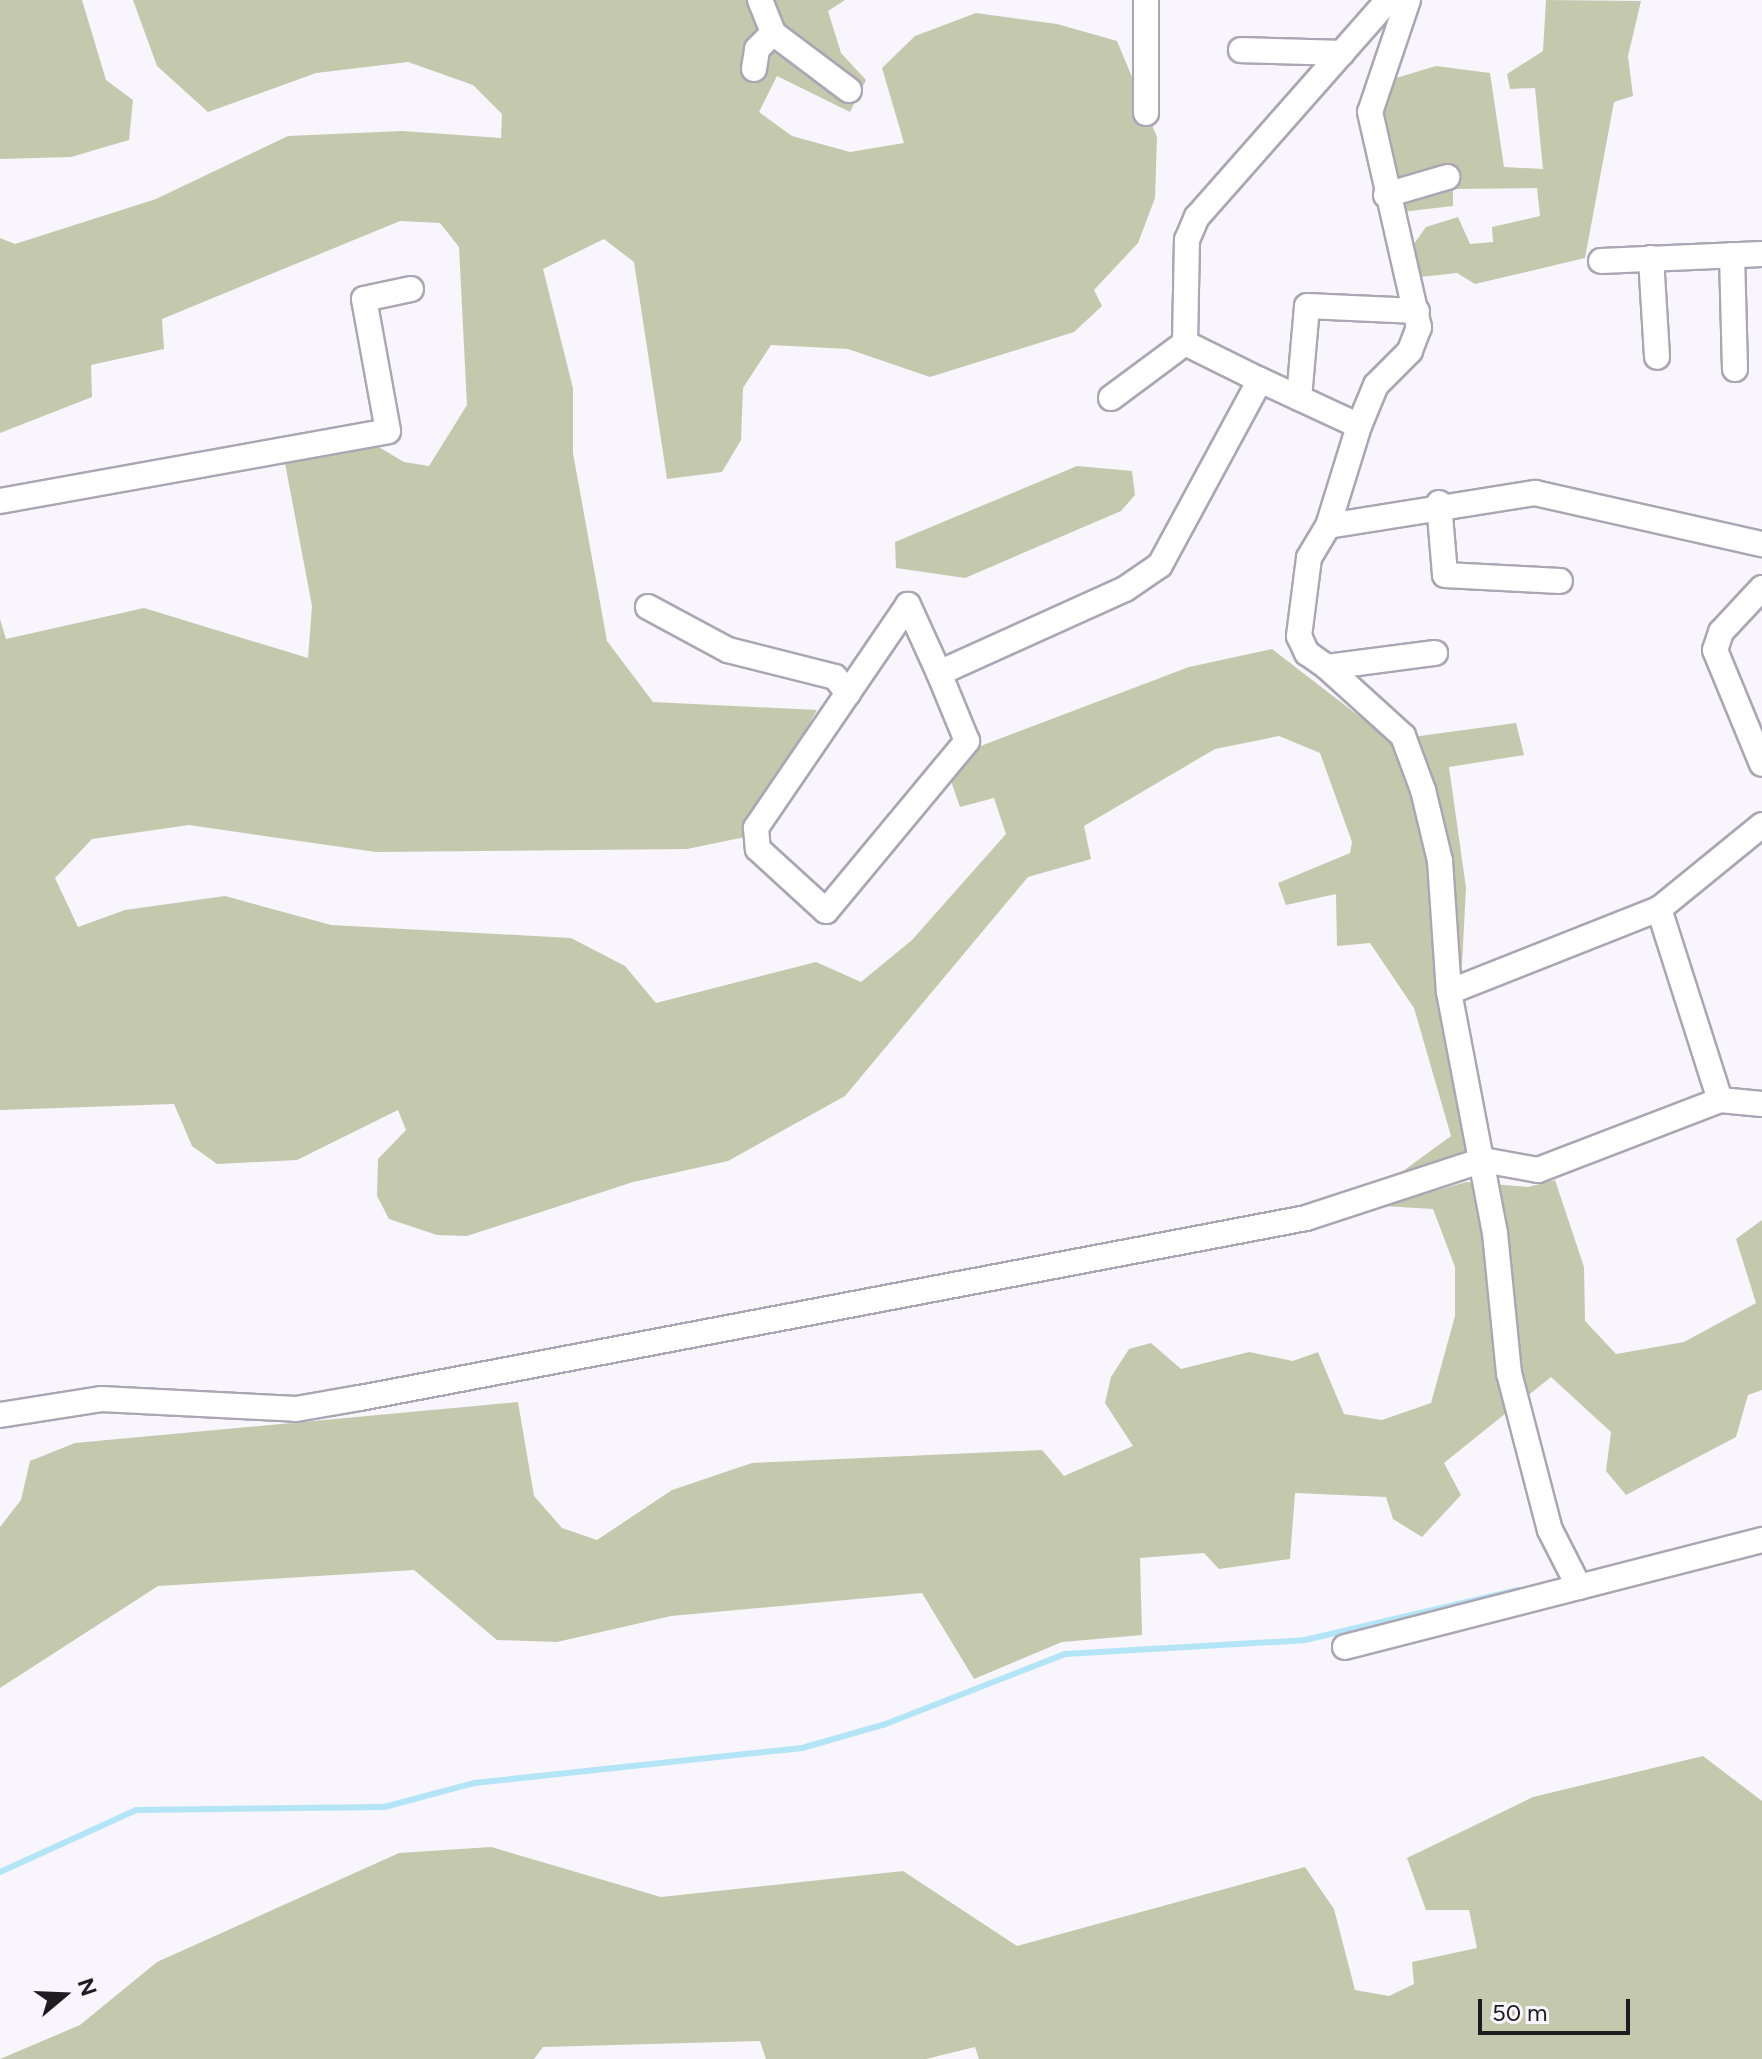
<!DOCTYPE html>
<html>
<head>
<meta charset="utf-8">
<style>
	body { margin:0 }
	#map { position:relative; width:1762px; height:2059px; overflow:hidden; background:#f8f5fd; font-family:Figtree,sans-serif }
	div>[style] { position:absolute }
	.green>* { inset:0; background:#c4c9ae }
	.stream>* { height:6px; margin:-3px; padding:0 3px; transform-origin:3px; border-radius:3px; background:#b3e5f7 }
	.roads { filter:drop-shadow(2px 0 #aba6b3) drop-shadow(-2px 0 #aba6b3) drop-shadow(0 2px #aba6b3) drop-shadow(0 -2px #aba6b3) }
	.minor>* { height:24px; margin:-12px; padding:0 12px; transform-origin:12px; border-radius:12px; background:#fff }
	span { translate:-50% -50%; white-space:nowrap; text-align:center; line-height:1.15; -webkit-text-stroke:8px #f8f5fd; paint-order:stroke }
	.north { position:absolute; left:24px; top:1955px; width:80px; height:80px; -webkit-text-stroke:6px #f8f5fd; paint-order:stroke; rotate:71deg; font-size:22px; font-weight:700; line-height:32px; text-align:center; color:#1e1c21 }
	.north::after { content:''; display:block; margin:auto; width:28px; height:36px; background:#1e1c21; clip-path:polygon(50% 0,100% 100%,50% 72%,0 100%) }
	.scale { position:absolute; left:1478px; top:1999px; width:152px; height:36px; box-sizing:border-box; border:4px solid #1e1c21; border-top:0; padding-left:10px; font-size:24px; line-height:28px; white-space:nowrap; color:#1e1c21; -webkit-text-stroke:6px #f8f5fd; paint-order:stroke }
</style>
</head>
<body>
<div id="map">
	<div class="green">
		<div style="clip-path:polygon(0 0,82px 0,106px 80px,133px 100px,129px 140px,71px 157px,0 159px)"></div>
		<div style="clip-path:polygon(133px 0,845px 0,828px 11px,841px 53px,866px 80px,850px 112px,777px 76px,759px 112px,792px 136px,850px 152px,904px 143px,882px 68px,915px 36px,976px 13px,1057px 24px,1117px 41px,1157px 137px,1155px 198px,1138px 243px,1094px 290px,1102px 306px,1074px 332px,930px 377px,848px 349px,771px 345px,743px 388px,741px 440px,722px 472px,667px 479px,634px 262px,604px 239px,543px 269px,573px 388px,573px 453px,607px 641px,653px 702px,817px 710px,745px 837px,687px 849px,376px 852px,189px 825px,92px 839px,55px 878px,78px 927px,125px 910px,225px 896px,331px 925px,571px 938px,625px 966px,656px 1003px,816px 962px,861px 982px,912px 940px,1006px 834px,994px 798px,960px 807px,950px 778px,978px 747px,1189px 667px,1272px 649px,1390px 740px,1516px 723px,1524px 755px,1449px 767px,1466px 888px,1462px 965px,1440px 988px,1474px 1156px,1388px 1182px,1451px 1136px,1414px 1008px,1370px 943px,1337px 946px,1336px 894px,1286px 905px,1278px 883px,1350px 853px,1352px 842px,1320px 753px,1279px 736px,1215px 749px,1084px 826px,1091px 859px,1028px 877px,845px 1096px,728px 1161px,633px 1182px,467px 1236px,437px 1235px,389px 1219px,377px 1196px,378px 1159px,406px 1130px,398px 1110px,297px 1160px,217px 1164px,192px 1146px,174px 1104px,0 1110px,0 619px,6px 639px,144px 608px,308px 658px,312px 606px,284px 458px,372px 443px,404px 462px,429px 466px,467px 405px,459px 247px,440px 223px,400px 221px,162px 319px,164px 349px,91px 365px,92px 397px,0 433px,0 238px,15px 244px,156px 199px,288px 136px,402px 131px,501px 138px,502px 114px,473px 85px,408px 62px,316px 73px,208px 112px,157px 66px)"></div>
		<div style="clip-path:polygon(1546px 0,1641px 1px,1628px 56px,1633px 96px,1614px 102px,1585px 258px,1475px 284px,1457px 273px,1420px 277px,1411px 248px,1426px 227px,1458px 217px,1470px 244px,1493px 242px,1492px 227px,1540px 216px,1537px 188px,1453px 189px,1453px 206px,1401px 212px,1380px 109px,1386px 81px,1436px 66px,1490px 73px,1504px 167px,1543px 169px,1535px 88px,1510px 89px,1507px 74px,1543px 51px)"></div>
		<div style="clip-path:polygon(1077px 466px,1132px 471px,1135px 495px,1121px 511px,965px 578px,896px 568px,895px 542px)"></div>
		<div style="clip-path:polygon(1555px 1180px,1584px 1267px,1585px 1321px,1616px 1354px,1684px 1342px,1756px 1303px,1736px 1239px,1762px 1220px,1762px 1390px,1748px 1395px,1736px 1437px,1626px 1495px,1606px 1471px,1611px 1432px,1551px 1377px,1444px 1463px,1461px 1495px,1422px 1537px,1393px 1519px,1386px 1497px,1295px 1493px,1290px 1559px,1219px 1569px,1204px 1553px,1140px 1558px,1142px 1635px,1062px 1642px,974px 1679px,922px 1593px,671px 1616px,557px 1642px,497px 1640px,414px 1570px,158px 1586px,0 1688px,0 1527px,21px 1500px,30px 1461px,75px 1443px,518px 1402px,534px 1496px,562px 1528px,597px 1540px,672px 1490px,752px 1463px,1042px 1450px,1064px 1476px,1133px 1446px,1105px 1403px,1111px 1377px,1129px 1349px,1151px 1343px,1181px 1369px,1249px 1352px,1293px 1361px,1318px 1352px,1344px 1414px,1382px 1420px,1431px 1403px,1455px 1316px,1455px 1267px,1433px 1209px,1383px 1206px,1466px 1182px,1528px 1187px)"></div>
		<div style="clip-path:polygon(1703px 1756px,1762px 1801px,1762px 2059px,979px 2059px,975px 2047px,926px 2059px,766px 2059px,760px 2041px,543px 2047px,534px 2059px,0 2059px,80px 2025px,157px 1962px,399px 1853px,491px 1847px,661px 1897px,903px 1871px,1017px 1946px,1305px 1867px,1334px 1909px,1355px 1990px,1389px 1996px,1414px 1984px,1412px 1962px,1477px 1948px,1469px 1910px,1426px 1910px,1407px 1858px,1533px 1797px)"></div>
	</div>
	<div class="stream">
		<div style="left:0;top:1872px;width:149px;rotate:-24.5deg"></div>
		<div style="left:136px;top:1810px;width:248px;rotate:-0.7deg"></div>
		<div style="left:384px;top:1807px;width:93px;rotate:-14.9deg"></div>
		<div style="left:474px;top:1783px;width:330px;rotate:-6.1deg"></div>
		<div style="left:802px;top:1748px;width:84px;rotate:-15.9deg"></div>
		<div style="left:883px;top:1725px;width:195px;rotate:-21.3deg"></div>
		<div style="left:1065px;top:1654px;width:240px;rotate:-3.3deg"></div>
		<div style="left:1305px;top:1640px;width:219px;rotate:-13.2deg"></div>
	</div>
	<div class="roads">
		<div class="minor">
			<div style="left:760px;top:0;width:35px;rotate:68deg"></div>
			<div style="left:773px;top:33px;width:95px;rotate:36.9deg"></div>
			<div style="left:1408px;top:0;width:118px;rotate:108.7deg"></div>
			<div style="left:1370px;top:112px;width:221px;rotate:77.2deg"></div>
			<div style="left:1419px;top:327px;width:26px;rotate:111deg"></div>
			<div style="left:1410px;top:351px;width:48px;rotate:135deg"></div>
			<div style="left:1376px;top:385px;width:44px;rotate:112.5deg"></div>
			<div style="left:1359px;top:426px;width:105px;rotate:107.2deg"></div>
			<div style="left:1328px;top:526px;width:37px;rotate:121deg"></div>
			<div style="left:1309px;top:558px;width:79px;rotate:97.3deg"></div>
			<div style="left:1299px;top:636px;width:19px;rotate:65deg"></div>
			<div style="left:1307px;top:653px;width:24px;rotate:35deg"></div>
			<div style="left:1327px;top:667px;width:109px;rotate:-7.4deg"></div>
			<div style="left:1241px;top:50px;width:101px;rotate:1.7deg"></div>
			<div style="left:754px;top:69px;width:20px;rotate:-81deg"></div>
			<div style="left:757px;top:49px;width:23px;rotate:-45deg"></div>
			<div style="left:1146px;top:113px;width:113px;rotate:-90deg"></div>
			<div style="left:1386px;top:195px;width:64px;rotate:-16.4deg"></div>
			<div style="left:1732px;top:255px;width:114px;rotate:88.5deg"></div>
			<div style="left:1651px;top:258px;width:99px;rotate:86.5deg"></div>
			<div style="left:1601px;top:261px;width:161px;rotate:-2.5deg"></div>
			<div style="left:1185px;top:343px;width:84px;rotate:26.3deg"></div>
			<div style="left:1111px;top:398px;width:92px;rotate:-36.6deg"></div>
			<div style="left:1185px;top:343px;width:103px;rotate:-88.9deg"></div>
			<div style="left:1187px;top:240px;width:25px;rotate:-67deg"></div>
			<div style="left:1197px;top:217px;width:289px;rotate:-48.6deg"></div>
			<div style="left:1299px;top:398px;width:92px;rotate:-85deg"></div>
			<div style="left:1307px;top:306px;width:110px;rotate:2.6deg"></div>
			<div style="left:0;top:501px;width:394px;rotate:-10.2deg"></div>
			<div style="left:388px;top:431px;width:134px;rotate:-100.3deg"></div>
			<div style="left:364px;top:299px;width:48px;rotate:-12deg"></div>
			<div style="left:1439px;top:503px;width:72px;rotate:85.2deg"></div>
			<div style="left:1445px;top:575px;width:115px;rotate:3deg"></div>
			<div style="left:1328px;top:526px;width:210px;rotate:-9.1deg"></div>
			<div style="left:1535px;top:493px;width:233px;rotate:12.7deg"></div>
			<div style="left:1762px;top:588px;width:60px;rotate:133deg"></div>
			<div style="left:1721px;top:632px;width:19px;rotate:108deg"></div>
			<div style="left:1715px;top:650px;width:123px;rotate:67.6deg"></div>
			<div style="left:648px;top:607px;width:91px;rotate:28.3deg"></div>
			<div style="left:728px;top:650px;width:110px;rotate:14.2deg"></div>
			<div style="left:835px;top:677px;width:21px;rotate:51deg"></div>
			<div style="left:1327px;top:667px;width:103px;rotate:42.2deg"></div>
			<div style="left:1403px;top:736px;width:58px;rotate:69.7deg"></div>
			<div style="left:1423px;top:790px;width:73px;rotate:76.5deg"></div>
			<div style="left:1440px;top:861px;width:131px;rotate:86.1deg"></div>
			<div style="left:1449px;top:992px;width:245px;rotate:79.2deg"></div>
			<div style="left:1495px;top:1233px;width:141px;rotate:84.3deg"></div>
			<div style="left:1509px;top:1373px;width:162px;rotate:75.4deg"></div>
			<div style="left:1550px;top:1530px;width:64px;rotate:63deg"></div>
			<div style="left:939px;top:673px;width:75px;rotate:-114.5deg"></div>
			<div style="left:908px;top:605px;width:270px;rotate:124.3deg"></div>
			<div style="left:756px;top:828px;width:21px;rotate:85deg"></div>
			<div style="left:758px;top:849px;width:92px;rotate:42.4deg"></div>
			<div style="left:826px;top:911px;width:221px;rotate:-50.3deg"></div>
			<div style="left:967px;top:741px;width:74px;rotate:-112.4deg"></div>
			<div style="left:939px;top:673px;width:204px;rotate:-24.3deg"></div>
			<div style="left:1125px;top:589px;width:42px;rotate:-34.4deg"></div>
			<div style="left:1160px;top:565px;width:210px;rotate:-61.6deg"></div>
			<div style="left:1260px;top:380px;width:109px;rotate:24.9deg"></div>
			<div style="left:1449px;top:992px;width:226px;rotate:-21.6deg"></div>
			<div style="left:1720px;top:1100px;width:201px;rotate:-107.7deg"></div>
			<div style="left:1659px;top:909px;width:133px;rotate:-39.2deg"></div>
			<div style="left:0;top:1415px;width:102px;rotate:-9deg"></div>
			<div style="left:101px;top:1399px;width:195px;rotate:2.9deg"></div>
			<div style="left:296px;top:1409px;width:65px;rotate:-9.8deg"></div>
			<div style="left:360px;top:1398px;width:963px;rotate:-10.77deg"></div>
			<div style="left:1306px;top:1218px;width:186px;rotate:-18.1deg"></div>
			<div style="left:1483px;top:1160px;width:56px;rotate:10.3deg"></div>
			<div style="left:1538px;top:1170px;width:195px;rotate:-21deg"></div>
			<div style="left:1720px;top:1100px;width:42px;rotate:5.4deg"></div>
			<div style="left:1345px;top:1647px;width:431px;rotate:-14.4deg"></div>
		</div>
	</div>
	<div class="north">N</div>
	<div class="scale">50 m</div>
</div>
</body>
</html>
